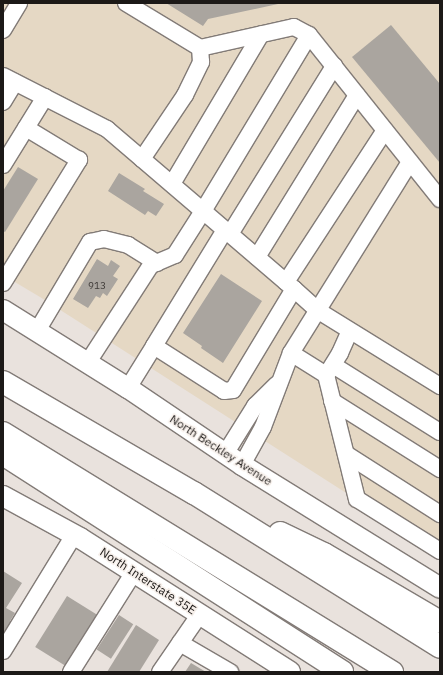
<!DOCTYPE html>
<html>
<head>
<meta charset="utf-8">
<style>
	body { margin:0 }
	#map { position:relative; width:443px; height:675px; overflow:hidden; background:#e9e2dd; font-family:"IBM Plex Sans",sans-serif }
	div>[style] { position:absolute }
	.commercial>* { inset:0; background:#e5d8c4 }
	.building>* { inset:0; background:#aaa59f; transform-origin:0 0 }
	.roads { filter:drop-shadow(1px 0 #827b77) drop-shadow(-1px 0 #827b77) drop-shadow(0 1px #827b77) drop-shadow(0 -1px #827b77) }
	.minor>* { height:16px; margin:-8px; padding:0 8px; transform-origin:8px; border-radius:8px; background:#fff }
	.major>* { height:20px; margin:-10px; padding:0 10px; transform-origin:10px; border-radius:10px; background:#fff }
	.highway>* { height:22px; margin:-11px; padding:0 11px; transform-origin:11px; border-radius:11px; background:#fff }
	span { translate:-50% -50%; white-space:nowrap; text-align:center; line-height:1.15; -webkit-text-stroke:3px #f6efea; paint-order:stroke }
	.number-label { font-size:10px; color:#403c39 }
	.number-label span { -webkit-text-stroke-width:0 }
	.street-label { font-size:12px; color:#1c1917 }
	.frame { position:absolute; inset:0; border:4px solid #1c1917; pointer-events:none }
</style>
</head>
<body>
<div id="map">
	<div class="commercial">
		<div style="clip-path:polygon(3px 3px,440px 3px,440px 553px,40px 297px,3px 275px)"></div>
	</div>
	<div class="building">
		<div style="clip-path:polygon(166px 3px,278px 3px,278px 4px,208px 19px,203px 26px)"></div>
		<div style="clip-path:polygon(391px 25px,440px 84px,440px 163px,352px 57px)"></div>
		<div style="clip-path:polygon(18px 167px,38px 179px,5px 232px,3px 231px,3px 191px)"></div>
		<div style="clip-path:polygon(119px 173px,145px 189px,143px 191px,164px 204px,156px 216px,148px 211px,145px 215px,108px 191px)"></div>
		<div style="clip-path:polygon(97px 259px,108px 266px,111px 260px,120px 266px,113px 276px,118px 279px,107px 296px,103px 293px,100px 298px,96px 296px,88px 308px,73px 299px)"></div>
		<div style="clip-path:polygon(221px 274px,262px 301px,223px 363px,201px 348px,202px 346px,183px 333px)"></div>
		<div style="clip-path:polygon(3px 571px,22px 583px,6px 608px,15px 613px,10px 621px,15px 625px,3px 645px)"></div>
		<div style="left:67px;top:596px;width:36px;height:60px;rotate:32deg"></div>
		<div style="left:119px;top:615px;width:17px;height:41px;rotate:33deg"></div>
		<div style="clip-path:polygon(136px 625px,159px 640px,139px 672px,107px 672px)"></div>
		<div style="clip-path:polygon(191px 663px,206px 672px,185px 672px)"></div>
	</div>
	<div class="roads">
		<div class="minor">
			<div style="left:126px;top:3px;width:87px;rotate:31.3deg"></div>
			<div style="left:200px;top:48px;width:96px;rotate:-12.6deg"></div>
			<div style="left:294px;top:27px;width:17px;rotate:28deg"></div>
			<div style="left:309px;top:35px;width:210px;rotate:51.4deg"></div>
			<div style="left:3px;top:30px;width:31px;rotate:-59deg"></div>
			<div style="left:3px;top:76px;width:117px;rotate:27deg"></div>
			<div style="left:107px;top:129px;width:126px;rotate:40.5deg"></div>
			<div style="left:203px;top:211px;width:52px;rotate:122.5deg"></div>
			<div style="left:175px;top:255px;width:26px;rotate:157deg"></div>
			<div style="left:151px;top:265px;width:116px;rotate:123deg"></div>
			<div style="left:3px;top:102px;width:23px;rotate:-59deg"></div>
			<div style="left:142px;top:159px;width:77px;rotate:-56.1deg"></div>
			<div style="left:185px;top:95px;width:37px;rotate:-64deg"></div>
			<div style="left:201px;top:62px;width:14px;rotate:-94deg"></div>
			<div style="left:3px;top:165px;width:80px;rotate:-58.3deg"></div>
			<div style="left:172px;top:184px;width:174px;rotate:-59.3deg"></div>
			<div style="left:225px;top:230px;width:136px;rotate:121.5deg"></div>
			<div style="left:154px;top:346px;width:83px;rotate:32.7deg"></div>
			<div style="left:224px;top:391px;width:9px;rotate:-6deg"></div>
			<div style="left:233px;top:390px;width:118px;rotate:-58.9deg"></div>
			<div style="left:294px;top:289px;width:120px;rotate:-139.4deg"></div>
			<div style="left:203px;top:211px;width:205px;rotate:-58.9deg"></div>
			<div style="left:230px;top:234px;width:198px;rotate:-58.2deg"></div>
			<div style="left:257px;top:257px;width:190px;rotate:-58.3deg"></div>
			<div style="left:286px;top:282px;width:181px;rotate:-56.9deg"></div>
			<div style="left:3px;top:283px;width:145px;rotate:-58.3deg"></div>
			<div style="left:79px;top:160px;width:62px;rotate:-148.9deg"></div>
			<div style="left:294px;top:289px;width:31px;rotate:42deg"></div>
			<div style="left:317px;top:310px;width:145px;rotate:31.7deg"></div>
			<div style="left:37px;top:331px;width:104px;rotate:-59.2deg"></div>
			<div style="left:90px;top:242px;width:14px;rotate:-12deg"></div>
			<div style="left:104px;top:239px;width:25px;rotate:14deg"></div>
			<div style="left:128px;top:245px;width:34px;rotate:32deg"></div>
			<div style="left:291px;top:353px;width:41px;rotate:32.2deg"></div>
			<div style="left:326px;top:375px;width:128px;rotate:76deg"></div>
			<div style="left:357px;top:499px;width:98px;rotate:32.1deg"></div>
			<div style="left:333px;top:365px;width:126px;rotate:32.1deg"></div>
			<div style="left:327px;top:374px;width:25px;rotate:-58deg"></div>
			<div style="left:340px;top:353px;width:24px;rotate:-66deg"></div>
			<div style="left:128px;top:388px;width:49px;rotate:-58.2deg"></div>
			<div style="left:332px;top:401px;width:128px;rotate:32.2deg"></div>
			<div style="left:225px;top:454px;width:57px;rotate:-58deg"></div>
			<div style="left:255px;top:406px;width:30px;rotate:-45deg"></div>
			<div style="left:346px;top:454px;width:112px;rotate:32.6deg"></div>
			<div style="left:242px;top:465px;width:43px;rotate:-61.1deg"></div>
			<div style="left:263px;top:427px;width:79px;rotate:-69.3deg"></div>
			<div style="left:291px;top:353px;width:225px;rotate:-58.1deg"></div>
			<div style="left:180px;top:643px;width:58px;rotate:30.1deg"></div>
			<div style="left:3px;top:651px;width:136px;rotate:-58.5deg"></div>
			<div style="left:71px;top:672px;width:118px;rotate:-57.8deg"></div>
			<div style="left:160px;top:672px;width:70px;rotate:-55.4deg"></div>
		</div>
		<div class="major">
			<div style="left:3px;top:310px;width:147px;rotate:32deg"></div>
			<div style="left:128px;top:388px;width:138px;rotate:34deg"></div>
			<div style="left:242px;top:465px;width:233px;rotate:31.8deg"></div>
			<div style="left:3px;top:496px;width:88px;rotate:28.6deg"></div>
			<div style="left:80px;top:538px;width:249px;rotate:32.5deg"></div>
		</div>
		<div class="highway">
			<div style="left:3px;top:382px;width:221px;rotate:30.2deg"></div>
			<div style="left:194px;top:493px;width:290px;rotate:32deg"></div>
			<div style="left:3px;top:433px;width:457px;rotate:31.6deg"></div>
			<div style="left:3px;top:454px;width:403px;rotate:32.7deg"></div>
			<div style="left:280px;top:533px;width:49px;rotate:25.5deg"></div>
			<div style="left:324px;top:554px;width:134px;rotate:30.4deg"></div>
		</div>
	</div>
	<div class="number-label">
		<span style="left:97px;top:286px">913</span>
	</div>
	<div class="street-label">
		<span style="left:221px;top:450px;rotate:33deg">North Beckley Avenue</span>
		<span style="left:148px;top:581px;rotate:33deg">North Interstate 35E</span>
	</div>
	<div class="frame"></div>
</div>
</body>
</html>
